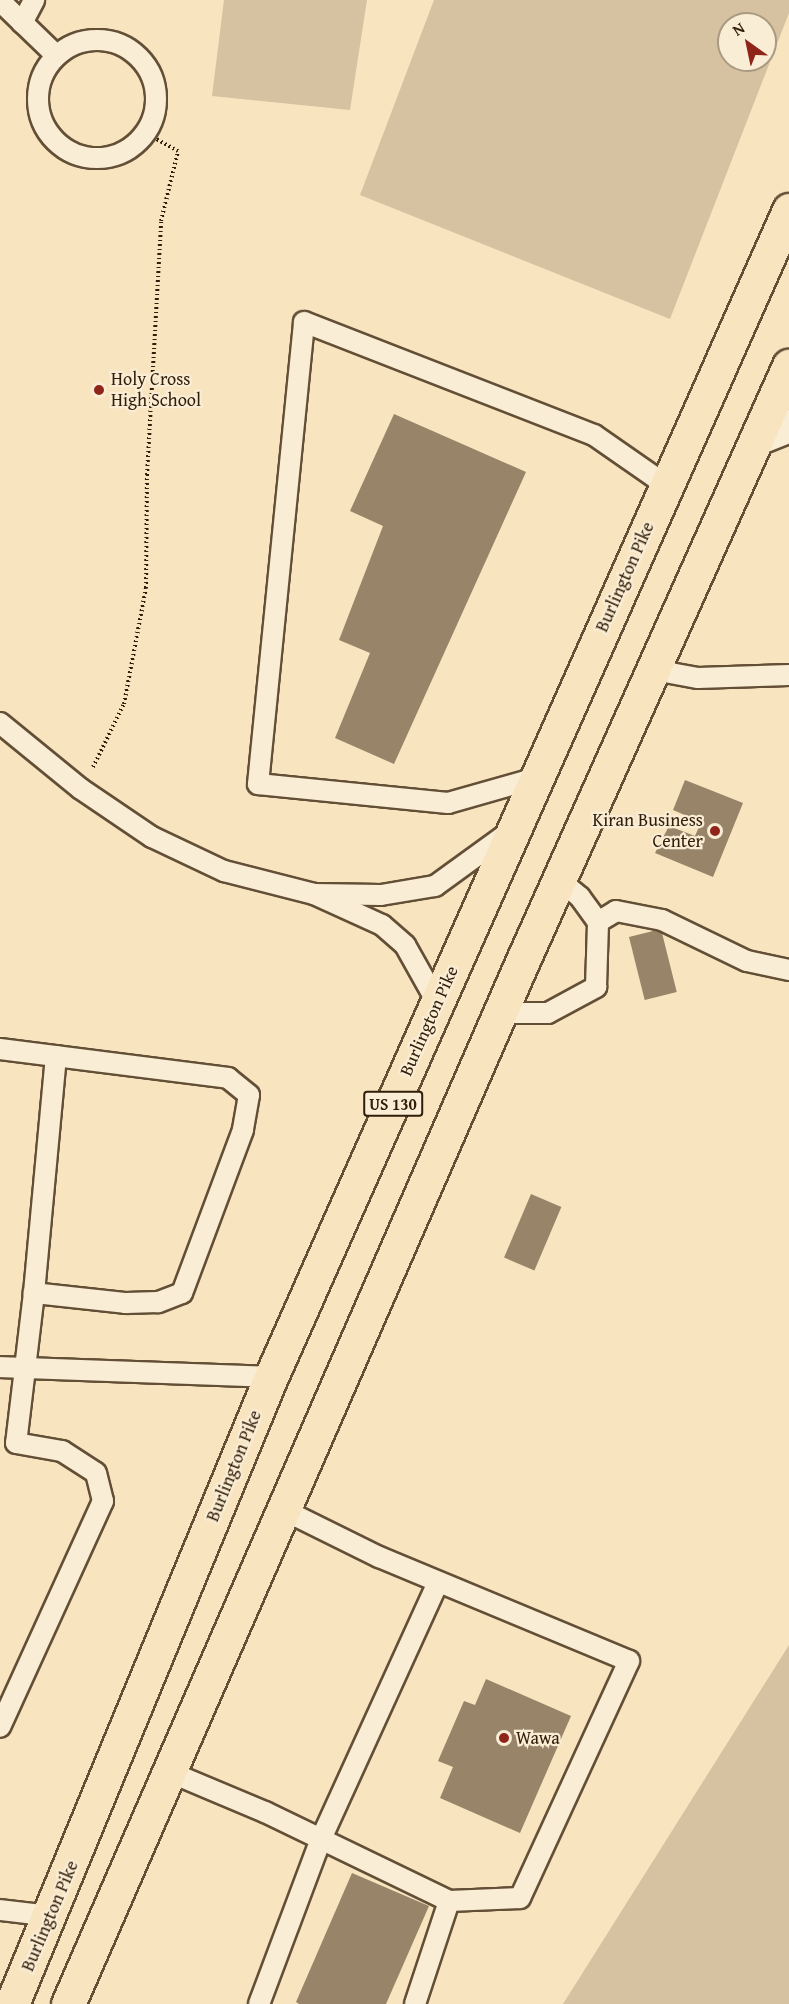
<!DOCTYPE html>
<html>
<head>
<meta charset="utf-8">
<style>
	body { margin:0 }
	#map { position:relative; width:789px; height:2004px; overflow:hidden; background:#f8e4bf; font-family:"Gentium Book Plus",serif }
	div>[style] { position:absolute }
	.green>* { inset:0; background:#d6c2a0 }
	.building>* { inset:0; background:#988468; transform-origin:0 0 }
	.path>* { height:4px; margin-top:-2px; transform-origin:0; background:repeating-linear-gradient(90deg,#311d09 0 1.5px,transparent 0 4.5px) }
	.roads { filter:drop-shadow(2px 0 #634f36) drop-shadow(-2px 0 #634f36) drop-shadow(0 2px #634f36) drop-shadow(0 -2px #634f36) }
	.lane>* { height:20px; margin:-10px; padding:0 10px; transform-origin:10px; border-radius:10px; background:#faedd5 }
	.lane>.ring { margin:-10px; padding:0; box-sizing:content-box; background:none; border:20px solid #faedd5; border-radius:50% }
	.secondary>* { height:33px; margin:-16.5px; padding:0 16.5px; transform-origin:16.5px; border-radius:16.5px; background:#faedd5 }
	.highway>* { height:33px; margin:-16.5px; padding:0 16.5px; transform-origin:16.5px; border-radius:16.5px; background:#f8e4bf }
	.dots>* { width:16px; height:16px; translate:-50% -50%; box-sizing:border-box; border:3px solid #faedd5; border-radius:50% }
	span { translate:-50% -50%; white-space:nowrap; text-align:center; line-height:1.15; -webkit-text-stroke:4.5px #faedd5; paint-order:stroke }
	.shield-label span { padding:2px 4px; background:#faedd5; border:2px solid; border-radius:4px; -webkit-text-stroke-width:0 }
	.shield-label { font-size:16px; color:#311d09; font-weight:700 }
	.poi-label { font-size:18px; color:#311d09 }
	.left { translate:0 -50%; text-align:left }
	.right { translate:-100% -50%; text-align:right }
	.street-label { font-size:18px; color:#311d09 }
	.north { position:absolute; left:717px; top:12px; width:60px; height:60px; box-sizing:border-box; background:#faedd5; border:2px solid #aa9a83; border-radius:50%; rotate:327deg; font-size:16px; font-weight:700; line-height:24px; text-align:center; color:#311d09 }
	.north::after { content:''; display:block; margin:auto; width:21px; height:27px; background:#8f2418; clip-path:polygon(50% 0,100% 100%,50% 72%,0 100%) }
</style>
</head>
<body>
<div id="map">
	<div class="green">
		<div style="clip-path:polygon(224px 0,367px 0,350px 110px,212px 96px)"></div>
		<div style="clip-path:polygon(evenodd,434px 0,789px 0,789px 13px,670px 319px,360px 195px,434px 0,729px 24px,765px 24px,765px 60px,729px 60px,729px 24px)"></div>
		<div style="clip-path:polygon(789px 1645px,789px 2004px,563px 2004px)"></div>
	</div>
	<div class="building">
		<div style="clip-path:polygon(394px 414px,526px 472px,394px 764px,335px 738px,370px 653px,339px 640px,383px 526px,350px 511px)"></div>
		<div style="clip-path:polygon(685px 780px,743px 803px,713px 877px,655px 853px,669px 826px,695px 836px,701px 822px,673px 810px)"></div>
		<div style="left:661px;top:929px;width:65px;height:33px;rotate:76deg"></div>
		<div style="left:531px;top:1194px;width:33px;height:69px;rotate:23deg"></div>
		<div style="clip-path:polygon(486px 1679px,571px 1716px,520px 1833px,440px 1798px,453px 1767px,438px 1761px,464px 1701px,475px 1705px)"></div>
		<div style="clip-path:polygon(352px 1873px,429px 1906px,386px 2004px,299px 2004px,296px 2002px)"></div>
	</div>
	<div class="path">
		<div style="left:93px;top:767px;width:70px;rotate:-63.8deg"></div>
		<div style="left:124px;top:704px;width:118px;rotate:-79.3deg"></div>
		<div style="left:146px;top:588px;width:113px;rotate:-89.5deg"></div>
		<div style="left:147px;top:475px;width:254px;rotate:-86.8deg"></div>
		<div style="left:161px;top:221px;width:72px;rotate:-76.3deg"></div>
		<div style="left:178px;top:151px;width:37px;rotate:-151deg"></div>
	</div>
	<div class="roads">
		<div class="lane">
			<div style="left:0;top:1px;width:78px;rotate:44deg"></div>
			<div style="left:22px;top:23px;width:26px;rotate:-62deg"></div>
			<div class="ring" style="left:38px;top:40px;width:98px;height:98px"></div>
			<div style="left:654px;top:670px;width:45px;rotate:10.3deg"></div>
			<div style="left:698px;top:678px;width:91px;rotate:-1.9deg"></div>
			<div style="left:0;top:723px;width:104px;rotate:39.2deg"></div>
			<div style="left:81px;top:789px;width:86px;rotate:34.1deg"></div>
			<div style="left:152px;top:837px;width:80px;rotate:25.3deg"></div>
			<div style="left:224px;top:871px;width:93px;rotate:14.3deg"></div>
			<div style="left:536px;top:778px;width:91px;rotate:164.1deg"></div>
			<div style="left:448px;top:803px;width:191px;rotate:-174.3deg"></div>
			<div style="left:258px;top:784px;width:464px;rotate:-84.3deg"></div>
			<div style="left:304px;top:322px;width:311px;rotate:21.3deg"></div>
			<div style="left:594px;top:435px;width:88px;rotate:34.8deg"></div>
			<div style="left:598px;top:922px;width:21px;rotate:-31deg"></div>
			<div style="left:616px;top:911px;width:47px;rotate:11.1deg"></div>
			<div style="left:662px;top:920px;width:94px;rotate:25.8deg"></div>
			<div style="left:747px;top:961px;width:43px;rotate:12.1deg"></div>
			<div style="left:437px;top:1002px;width:65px;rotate:-119.3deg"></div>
			<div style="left:405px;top:945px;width:30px;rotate:-139deg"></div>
			<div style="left:382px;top:925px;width:75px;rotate:-155.5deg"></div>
			<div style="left:314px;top:894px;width:67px;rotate:0.9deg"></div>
			<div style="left:381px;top:895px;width:55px;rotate:-9.5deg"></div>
			<div style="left:435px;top:886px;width:90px;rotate:-36deg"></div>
			<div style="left:502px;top:1013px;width:46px"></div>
			<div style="left:548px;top:1013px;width:55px;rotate:-28.4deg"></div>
			<div style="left:596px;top:987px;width:65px;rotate:-88.2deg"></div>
			<div style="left:598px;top:922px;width:31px;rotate:-126deg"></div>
			<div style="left:580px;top:897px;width:26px;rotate:-141deg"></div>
			<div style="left:0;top:1049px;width:230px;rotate:7.2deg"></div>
			<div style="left:228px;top:1078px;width:27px;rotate:39deg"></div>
			<div style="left:249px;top:1095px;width:36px;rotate:100deg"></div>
			<div style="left:243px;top:1130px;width:174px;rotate:110.5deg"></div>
			<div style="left:182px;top:1293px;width:26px;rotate:159deg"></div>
			<div style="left:158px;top:1302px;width:32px;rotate:178deg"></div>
			<div style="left:126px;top:1303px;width:93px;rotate:-173.8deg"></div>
			<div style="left:34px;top:1293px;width:151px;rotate:96.8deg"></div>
			<div style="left:16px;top:1443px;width:47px;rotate:9.9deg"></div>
			<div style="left:62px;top:1451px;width:40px;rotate:32.9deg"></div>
			<div style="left:96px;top:1473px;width:29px;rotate:76deg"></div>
			<div style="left:103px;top:1501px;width:248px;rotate:114.5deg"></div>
			<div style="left:34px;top:1293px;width:238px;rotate:-84.7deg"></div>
			<div style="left:0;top:1367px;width:271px;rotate:2.1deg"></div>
			<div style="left:172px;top:1773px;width:101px;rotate:22.8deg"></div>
			<div style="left:265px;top:1812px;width:204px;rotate:25.8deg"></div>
			<div style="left:449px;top:1901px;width:71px;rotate:-2.4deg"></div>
			<div style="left:520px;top:1898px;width:261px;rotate:-65.3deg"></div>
			<div style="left:629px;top:1661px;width:271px;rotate:-157.4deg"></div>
			<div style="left:379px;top:1557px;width:104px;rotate:-153.7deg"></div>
			<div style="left:0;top:1910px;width:51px;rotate:6.7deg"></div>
			<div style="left:259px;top:2004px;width:176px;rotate:-69.4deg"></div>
			<div style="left:321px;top:1839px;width:282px;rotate:-65.5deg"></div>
			<div style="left:415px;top:2004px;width:108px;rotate:-71.7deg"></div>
		</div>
		<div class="secondary">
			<div style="left:757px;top:438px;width:35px;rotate:-22deg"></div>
		</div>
		<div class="highway">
			<div style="left:12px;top:2004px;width:678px;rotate:-67.56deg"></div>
			<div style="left:271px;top:1377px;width:1277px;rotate:-66.06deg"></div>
			<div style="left:68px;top:2004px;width:1141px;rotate:-66.45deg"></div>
			<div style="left:524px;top:958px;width:649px;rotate:-65.89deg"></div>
		</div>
	</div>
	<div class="dots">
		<div style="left:99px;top:390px;background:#8f2418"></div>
		<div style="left:715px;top:831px;background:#8f2418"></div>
		<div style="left:504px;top:1738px;background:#8f2418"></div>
	</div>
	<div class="shield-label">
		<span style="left:393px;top:1104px">US 130</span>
	</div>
	<div class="poi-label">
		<span class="left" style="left:111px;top:390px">Holy Cross<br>High School</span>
		<span class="right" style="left:703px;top:831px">Kiran Business<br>Center</span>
		<span class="left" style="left:516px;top:1738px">Wawa</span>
	</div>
	<div class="street-label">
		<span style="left:625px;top:577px;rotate:-66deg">Burlington Pike</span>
		<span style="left:429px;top:1021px;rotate:-66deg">Burlington Pike</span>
		<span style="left:234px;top:1466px;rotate:-68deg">Burlington Pike</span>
		<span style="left:50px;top:1916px;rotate:-67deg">Burlington Pike</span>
	</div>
	<div class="north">N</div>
</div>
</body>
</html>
